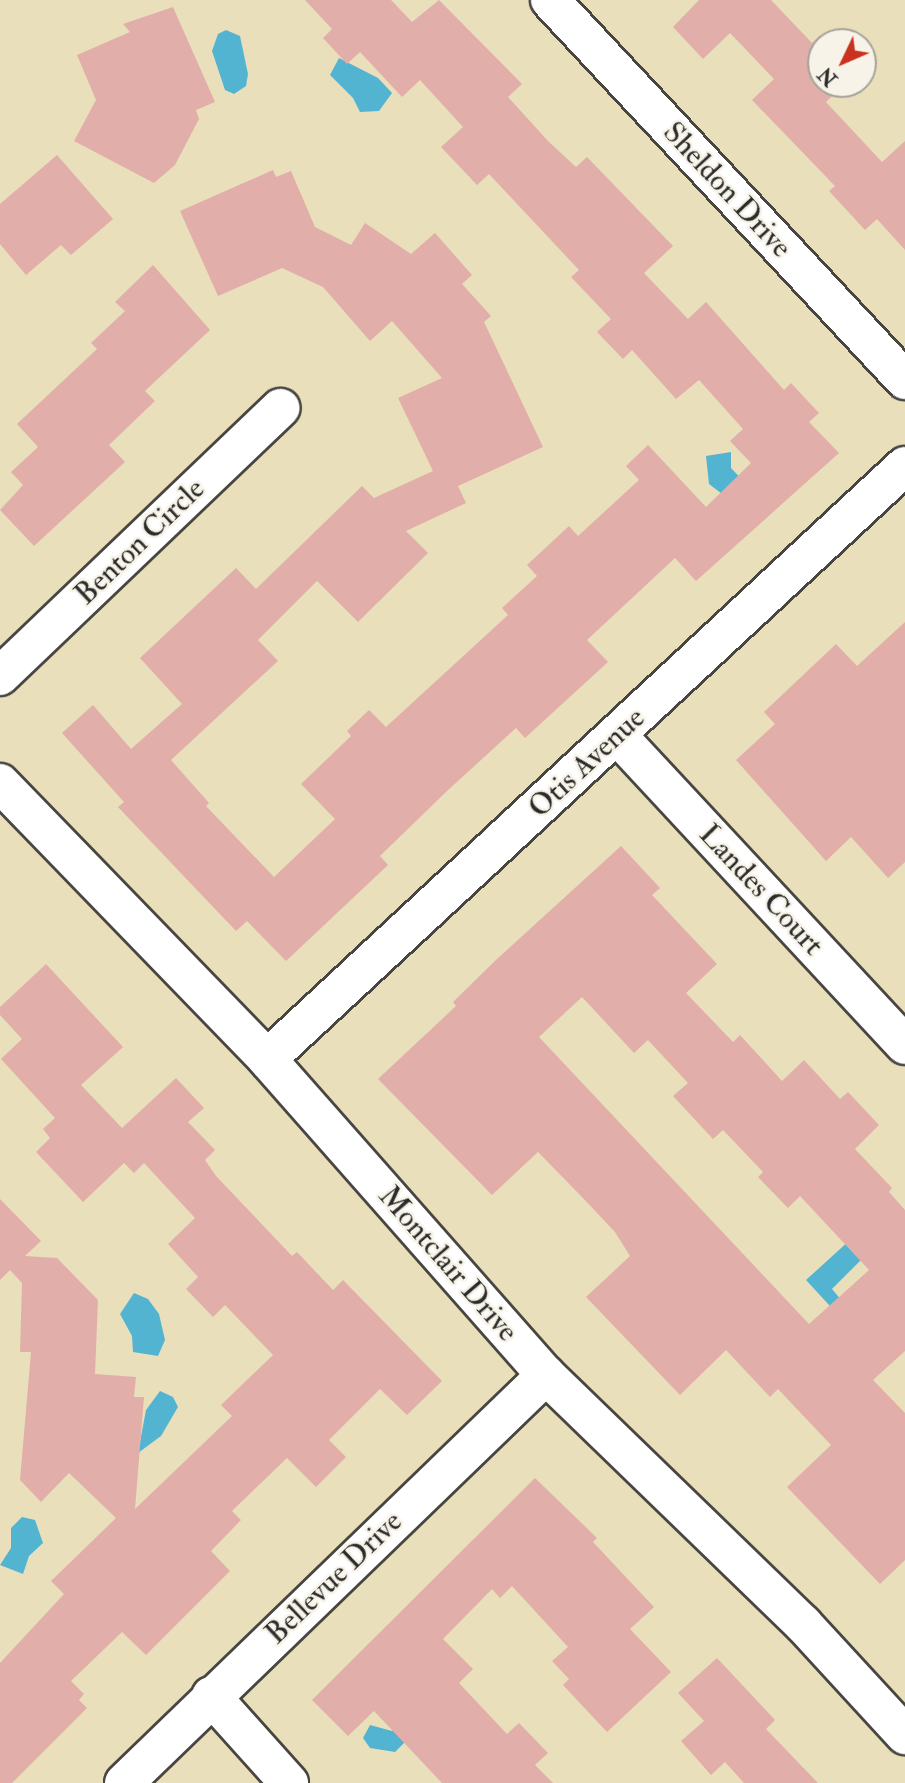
<!DOCTYPE html>
<html>
<head>
<meta charset="utf-8">
<style>
	body { margin:0 }
	#map { position:relative; width:905px; height:1783px; overflow:hidden; background:#e9dfbb; font-family:"IM FELL Double Pica",serif }
	div>[style] { position:absolute }
	.water>* { inset:0; background:#53b4d2 }
	.building>* { inset:0; background:#e2aea9 }
	.roads { filter:drop-shadow(2px 0 #484641) drop-shadow(-2px 0 #484641) drop-shadow(0 2px #484641) drop-shadow(0 -2px #484641) }
	.minor>* { height:38px; margin:-19px; padding:0 19px; transform-origin:19px; border-radius:19px; background:#fff }
	span { translate:-50% -50%; white-space:nowrap; text-align:center; line-height:1.15; -webkit-text-stroke:5px #f7f3e8; paint-order:stroke }
	.street-label { font-size:30px; color:#2b2b2b }
	.north { position:absolute; left:807px; top:28px; width:70px; height:70px; box-sizing:border-box; background:#f7f3e8; border:2px solid #a5a39c; border-radius:50%; rotate:226deg; font-size:19px; font-weight:700; line-height:28px; text-align:center; color:#2b2b2b }
	.north::after { content:''; display:block; margin:auto; width:24px; height:32px; background:#c8321e; clip-path:polygon(50% 0,100% 100%,50% 72%,0 100%) }
</style>
</head>
<body>
<div id="map">
	<div class="water">
		<div style="clip-path:polygon(226px 30px,240px 36px,248px 74px,246px 86px,234px 94px,225px 90px,212px 51px,218px 34px)"></div>
		<div style="clip-path:polygon(339px 58px,378px 78px,392px 93px,379px 111px,360px 112px,353px 98px,330px 75px)"></div>
		<div style="clip-path:polygon(731px 452px,731px 468px,750px 488px,738px 506px,709px 484px,706px 456px)"></div>
		<div style="clip-path:polygon(850px 1240px,865px 1256px,832px 1289px,849px 1309px,841px 1318px,806px 1280px)"></div>
		<div style="clip-path:polygon(134px 1293px,148px 1299px,159px 1314px,165px 1340px,158px 1356px,133px 1352px,132px 1336px,120px 1314px)"></div>
		<div style="clip-path:polygon(160px 1391px,173px 1397px,178px 1407px,161px 1436px,138px 1453px,146px 1410px)"></div>
		<div style="clip-path:polygon(22px 1517px,35px 1520px,43px 1543px,29px 1556px,23px 1574px,0 1565px,11px 1548px,11px 1528px)"></div>
		<div style="clip-path:polygon(370px 1725px,392px 1731px,401px 1725px,407px 1740px,395px 1752px,370px 1748px,363px 1738px)"></div>
	</div>
	<div class="building">
		<div style="clip-path:polygon(305px 0,391px 0,412px 22px,439px 0,522px 84px,508px 97px,548px 141px,576px 167px,587px 157px,673px 246px,644px 273px,688px 319px,706px 302px,784px 390px,791px 383px,819px 413px,809px 422px,839px 453px,696px 581px,675px 558px,587px 640px,608px 662px,525px 738px,516px 728px,447px 791px,380px 856px,388px 865px,286px 961px,247px 921px,236px 931px,118px 807px,124px 802px,62px 733px,93px 705px,131px 749px,182px 704px,140px 658px,236px 568px,256px 589px,362px 486px,374px 498px,433px 471px,398px 398px,442px 378px,392px 321px,370px 341px,323px 287px,282px 268px,218px 296px,180px 211px,273px 170px,276px 177px,291px 171px,315px 227px,351px 245px,365px 223px,411px 254px,435px 233px,472px 275px,462px 284px,491px 316px,484px 322px,543px 447px,458px 486px,466px 503px,406px 531px,428px 553px,358px 622px,317px 581px,258px 640px,278px 661px,171px 760px,209px 803px,206px 806px,274px 877px,335px 819px,301px 784px,351px 736px,347px 731px,369px 710px,386px 727px,508px 615px,502px 608px,537px 576px,527px 565px,569px 526px,578px 536px,639px 480px,626px 466px,648px 445px,706px 507px,751px 463px,730px 441px,743px 429px,699px 380px,676px 399px,632px 350px,623px 359px,597px 332px,611px 319px,571px 277px,579px 270px,489px 174px,477px 185px,441px 147px,463px 127px,420px 80px,402px 97px,360px 52px,347px 64px,323px 38px,332px 29px)"></div>
		<div style="clip-path:polygon(699px 0,771px 0,812px 43px,820px 35px,827px 42px,821px 42px,821px 84px,844px 84px,826px 102px,882px 162px,905px 141px,905px 250px,877px 219px,865px 230px,829px 191px,835px 186px,752px 100px,774px 79px,730px 33px,703px 59px,673px 27px)"></div>
		<div style="clip-path:polygon(173px 7px,215px 102px,196px 110px,199px 119px,175px 165px,154px 183px,74px 141px,96px 100px,77px 55px,130px 32px,123px 24px)"></div>
		<div style="clip-path:polygon(57px 155px,113px 219px,71px 255px,61px 245px,26px 275px,0 244px,0 204px)"></div>
		<div style="clip-path:polygon(153px 265px,210px 330px,145px 391px,155px 401px,109px 445px,125px 462px,34px 546px,0 510px,23px 485px,11px 472px,38px 447px,17px 424px,97px 349px,91px 343px,125px 311px,115px 302px)"></div>
		<div style="clip-path:polygon(905px 622px,905px 862px,888px 878px,851px 837px,826px 861px,736px 760px,775px 724px,764px 712px,836px 644px,857px 666px)"></div>
		<div style="clip-path:polygon(evenodd,621px 846px,660px 888px,652px 895px,717px 964px,686px 993px,733px 1042px,740px 1035px,782px 1081px,804px 1060px,840px 1099px,848px 1092px,879px 1125px,855px 1149px,892px 1188px,889px 1192px,905px 1210px,905px 1351px,873px 1380px,905px 1413px,905px 1560px,880px 1584px,787px 1487px,831px 1445px,778px 1389px,770px 1397px,726px 1350px,680px 1395px,586px 1297px,630px 1256px,615px 1232px,582px 1197px,538px 1152px,492px 1195px,378px 1079px,456px 1006px,453px 1002px,497px 959px,621px 846px,582px 997px,634px 1053px,648px 1040px,688px 1083px,673px 1096px,713px 1139px,723px 1130px,763px 1172px,758px 1177px,788px 1208px,800px 1196px,869px 1270px,809px 1324px,539px 1037px,582px 997px)"></div>
		<div style="clip-path:polygon(46px 964px,123px 1047px,81px 1085px,122px 1128px,176px 1078px,204px 1108px,188px 1122px,215px 1150px,205px 1160px,216px 1176px,292px 1256px,297px 1252px,333px 1290px,343px 1280px,442px 1381px,407px 1415px,380px 1389px,329px 1440px,346px 1457px,316px 1487px,287px 1458px,232px 1511px,241px 1520px,211px 1551px,230px 1571px,146px 1655px,122px 1632px,71px 1681px,84px 1694px,79px 1700px,87px 1708px,12px 1783px,0 1783px,0 1663px,64px 1594px,51px 1581px,116px 1518px,69px 1473px,41px 1502px,20px 1480px,31px 1352px,20px 1352px,22px 1283px,10px 1270px,0 1280px,0 1199px,41px 1241px,25px 1256px,57px 1258px,98px 1300px,95px 1374px,136px 1377px,134px 1397px,144px 1397px,135px 1509px,232px 1416px,221px 1405px,273px 1355px,225px 1305px,213px 1317px,186px 1289px,198px 1277px,168px 1244px,195px 1218px,144px 1163px,134px 1173px,124px 1163px,83px 1202px,36px 1152px,50px 1138px,43px 1129px,55px 1118px,1px 1059px,22px 1039px,0 1015px,0 1007px)"></div>
		<div style="clip-path:polygon(535px 1478px,597px 1538px,593px 1542px,654px 1607px,630px 1629px,671px 1672px,607px 1732px,563px 1685px,569px 1679px,552px 1661px,568px 1647px,512px 1586px,500px 1598px,492px 1589px,443px 1639px,473px 1669px,459px 1683px,507px 1734px,519px 1723px,548px 1753px,535px 1765px,553px 1783px,442px 1783px,374px 1711px,348px 1736px,312px 1700px)"></div>
		<div style="clip-path:polygon(717px 1658px,775px 1720px,766px 1729px,818px 1783px,744px 1783px,725px 1762px,711px 1775px,681px 1741px,704px 1721px,678px 1693px)"></div>
	</div>
	<div class="roads">
		<div class="minor">
			<div style="left:550px;top:0;width:520px;rotate:46.95deg"></div>
			<div style="left:0;top:676px;width:388px;rotate:-43.7deg"></div>
			<div style="left:617px;top:735px;width:423px;rotate:47.1deg"></div>
			<div style="left:0;top:783px;width:384px;rotate:45.9deg"></div>
			<div style="left:267px;top:1059px;width:422px;rotate:48.6deg"></div>
			<div style="left:546px;top:1375px;width:358px;rotate:44.1deg"></div>
			<div style="left:803px;top:1624px;width:151px;rotate:47.4deg"></div>
			<div style="left:267px;top:1059px;width:871px;rotate:-42.91deg"></div>
			<div style="left:211px;top:1696px;width:117px;rotate:48.1deg"></div>
			<div style="left:124px;top:1783px;width:587px;rotate:-44.03deg"></div>
		</div>
	</div>
	<div class="street-label">
		<span style="left:727px;top:190px;rotate:47deg">Sheldon Drive</span>
		<span style="left:140px;top:542px;rotate:-44deg">Benton Circle</span>
		<span style="left:587px;top:763px;rotate:-43deg">Otis Avenue</span>
		<span style="left:761px;top:890px;rotate:47deg">Landes Court</span>
		<span style="left:448px;top:1264px;rotate:49deg">Montclair Drive</span>
		<span style="left:334px;top:1578px;rotate:-44deg">Bellevue Drive</span>
	</div>
	<div class="north">N</div>
</div>
</body>
</html>
